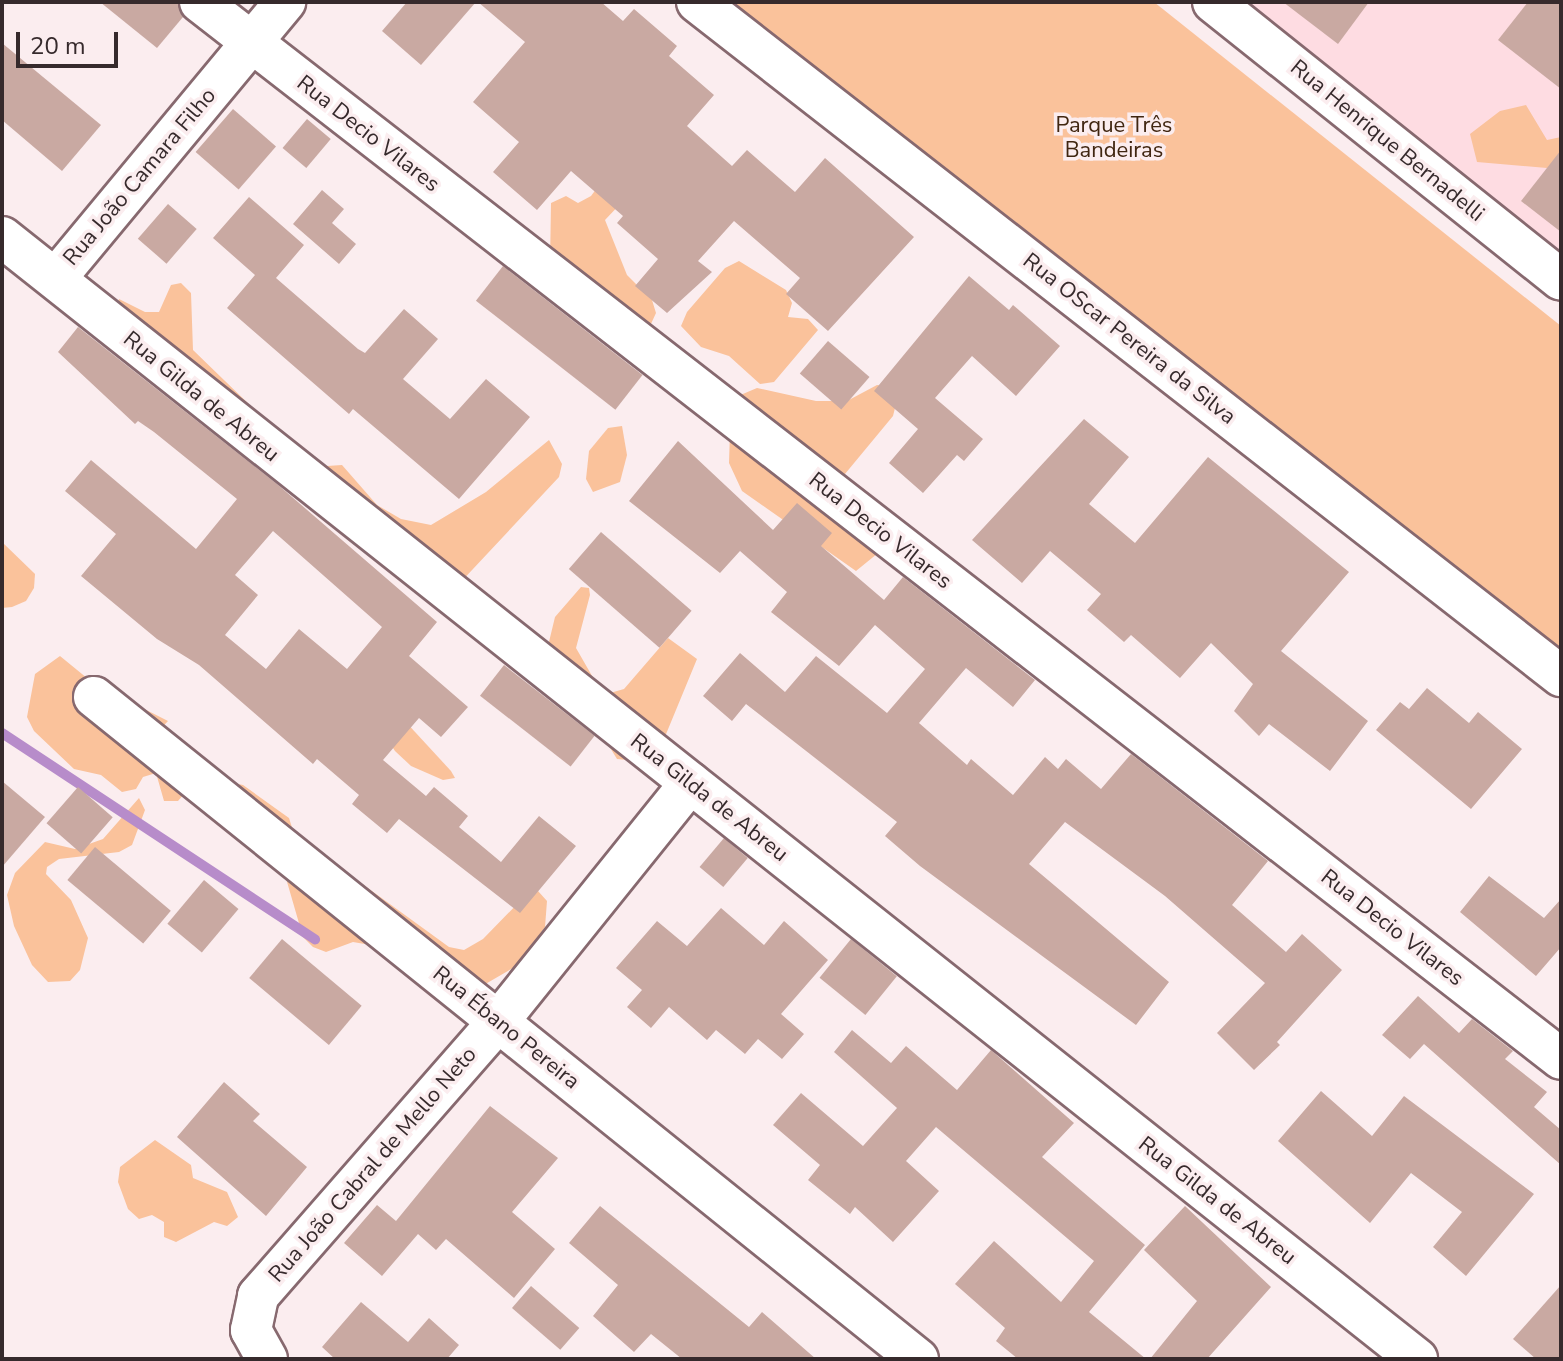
<!DOCTYPE html>
<html>
<head>
<meta charset="utf-8">
<style>
	body { margin:0 }
	#map { position:relative; width:1563px; height:1361px; overflow:hidden; background:#fbedef; font-family:"Nunito Sans",sans-serif }
	div>[style] { position:absolute }
	.built>* { inset:0; background:#fedce2 }
	.green>* { inset:0; background:#fac29b }
	.stream>* { height:10px; margin:-5px; padding:0 5px; transform-origin:5px; border-radius:5px; background:#b78cca }
	.building>* { inset:0; background:#c9a9a2; transform-origin:0 0 }
	.roads { filter:drop-shadow(2px 0 #87696f) drop-shadow(-2px 0 #87696f) drop-shadow(0 2px #87696f) drop-shadow(0 -2px #87696f) }
	.minor>* { height:40px; margin:-20px; padding:0 20px; transform-origin:20px; border-radius:20px; background:#fff }
	span { translate:-50% -50%; white-space:nowrap; text-align:center; line-height:1.15; -webkit-text-stroke:7px #fbedef; paint-order:stroke }
	.park-label { font-size:22px; color:#402611 }
	.street-label { font-size:22px; color:#362a2c }
	.frame { position:absolute; inset:0; border:4px solid #362a2c; pointer-events:none }
	.scale { position:absolute; left:16px; top:32px; width:102px; height:36px; box-sizing:border-box; border:4px solid #362a2c; border-top:0; padding-left:10px; font-size:24px; line-height:28px; white-space:nowrap; color:#362a2c; -webkit-text-stroke:6px #fbedef; paint-order:stroke }
</style>
</head>
<body>
<div id="map">
	<div class="built">
		<div style="clip-path:polygon(1244px 2px,1561px 2px,1561px 252px)"></div>
	</div>
	<div class="green">
		<div style="clip-path:polygon(731px 2px,1154px 2px,1561px 326px,1561px 654px)"></div>
		<div style="clip-path:polygon(1526px 105px,1547px 140px,1561px 137px,1561px 161px,1547px 168px,1477px 162px,1470px 134px,1500px 111px)"></div>
		<div style="clip-path:polygon(620px 157px,623px 201px,605px 220px,627px 275px,652px 300px,656px 313px,650px 326px,638px 334px,550px 264px,551px 203px,566px 196px,578px 203px,591px 196px)"></div>
		<div style="clip-path:polygon(739px 261px,786px 290px,792px 303px,788px 317px,808px 319px,818px 330px,774px 382px,760px 384px,729px 356px,701px 347px,681px 326px,687px 312px,725px 268px)"></div>
		<div style="clip-path:polygon(181px 283px,191px 293px,193px 350px,257px 412px,254px 427px,115px 314px,119px 299px,145px 312px,159px 312px,171px 285px)"></div>
		<div style="clip-path:polygon(877px 385px,892px 387px,897px 400px,893px 416px,840px 480px,883px 549px,856px 571px,742px 491px,729px 463px,731px 399px,757px 388px,816px 401px,847px 401px)"></div>
		<div style="clip-path:polygon(622px 426px,627px 455px,620px 482px,593px 492px,586px 479px,589px 451px,608px 428px)"></div>
		<div style="clip-path:polygon(549px 440px,562px 464px,559px 477px,458px 585px,317px 477px,327px 466px,342px 465px,377px 505px,401px 519px,431px 525px,486px 492px)"></div>
		<div style="clip-path:polygon(2px 542px,35px 574px,34px 588px,26px 601px,12px 607px,2px 608px)"></div>
		<div style="clip-path:polygon(581px 587px,589px 588px,590px 595px,576px 648px,603px 695px,624px 689px,668px 638px,697px 659px,664px 739px,638px 761px,617px 759px,548px 646px,555px 617px)"></div>
		<div style="clip-path:polygon(60px 656px,93px 683px,168px 721px,154px 736px,196px 780px,178px 801px,164px 801px,156px 773px,143px 777px,136px 789px,122px 792px,101px 775px,74px 769px,34px 731px,27px 717px,35px 674px)"></div>
		<div style="clip-path:polygon(404px 720px,451px 771px,455px 778px,443px 780px,411px 766px,395px 751px,391px 745px)"></div>
		<div style="clip-path:polygon(229px 782px,243px 785px,289px 818px,302px 859px,354px 878px,449px 947px,464px 950px,483px 939px,524px 897px,538px 891px,547px 901px,545px 927px,518px 965px,482px 986px,382px 947px,353px 942px,326px 952px,313px 947px,303px 937px,283px 868px,231px 828px,217px 825px,217px 809px)"></div>
		<div style="clip-path:polygon(139px 798px,145px 810px,132px 845px,119px 852px,59px 859px,47px 867px,46px 874px,71px 900px,88px 938px,80px 970px,70px 981px,48px 982px,32px 965px,14px 926px,7px 895px,15px 873px,45px 842px,75px 849px,103px 839px)"></div>
		<div style="clip-path:polygon(155px 1140px,191px 1165px,193px 1178px,227px 1192px,238px 1217px,227px 1226px,214px 1222px,176px 1242px,164px 1237px,164px 1222px,152px 1215px,139px 1219px,128px 1209px,118px 1182px,120px 1167px)"></div>
	</div>
	<div class="stream">
		<div style="left:2px;top:733px;width:375px;rotate:33.4deg"></div>
	</div>
	<div class="building">
		<div style="clip-path:polygon(100px 2px,178px 2px,183px 17px,157px 48px)"></div>
		<div style="clip-path:polygon(407px 2px,476px 2px,421px 65px,382px 31px)"></div>
		<div style="clip-path:polygon(478px 2px,601px 2px,623px 21px,634px 9px,677px 46px,669px 56px,714px 95px,687px 126px,732px 166px,747px 150px,795px 192px,825px 158px,914px 237px,828px 331px,786px 294px,800px 278px,734px 221px,698px 261px,712px 272px,667px 313px,635px 286px,658px 259px,617px 223px,623px 216px,571px 171px,537px 210px,493px 172px,519px 142px,473px 102px,525px 42px)"></div>
		<div style="clip-path:polygon(1283px 2px,1369px 2px,1338px 44px)"></div>
		<div style="clip-path:polygon(1528px 2px,1561px 2px,1561px 89px,1498px 40px)"></div>
		<div style="clip-path:polygon(2px 43px,101px 125px,62px 171px,2px 120px)"></div>
		<div style="left:233px;top:109px;width:57px;height:57px;rotate:41deg"></div>
		<div style="left:307px;top:119px;width:31px;height:38px;rotate:40deg"></div>
		<div style="clip-path:polygon(1561px 150px,1561px 232px,1521px 201px)"></div>
		<div style="clip-path:polygon(322px 190px,344px 209px,332px 223px,356px 244px,339px 264px,293px 224px)"></div>
		<div style="clip-path:polygon(249px 197px,304px 245px,276px 278px,358px 349px,365px 353px,404px 309px,438px 339px,403px 379px,450px 419px,486px 379px,530px 417px,459px 499px,353px 409px,349px 414px,227px 308px,255px 275px,213px 238px)"></div>
		<div style="left:168px;top:204px;width:38px;height:46px;rotate:41deg"></div>
		<div style="left:503px;top:266px;width:177px;height:44px;rotate:38deg"></div>
		<div style="clip-path:polygon(969px 276px,1009px 310px,1013px 305px,1060px 346px,1016px 396px,972px 356px,935px 398px,983px 439px,964px 461px,957px 455px,923px 493px,889px 463px,918px 429px,874px 391px)"></div>
		<div style="clip-path:polygon(evenodd,78px 327px,277px 484px,437px 622px,409px 656px,468px 707px,441px 737px,419px 718px,383px 760px,426px 796px,434px 787px,468px 816px,459px 827px,501px 862px,539px 816px,576px 846px,520px 913px,399px 819px,387px 833px,352px 804px,359px 795px,317px 759px,313px 764px,199px 665px,157px 639px,81px 576px,116px 534px,65px 491px,91px 460px,196px 549px,237px 499px,154px 432px,138px 421px,135px 424px,58px 352px,78px 327px,273px 531px,382px 627px,347px 669px,299px 629px,266px 669px,225px 635px,258px 595px,235px 575px,273px 531px)"></div>
		<div style="left:828px;top:341px;width:55px;height:43px;rotate:41deg"></div>
		<div style="clip-path:polygon(1084px 419px,1129px 457px,1089px 504px,1135px 543px,1208px 457px,1349px 572px,1281px 651px,1368px 721px,1330px 771px,1269px 724px,1259px 736px,1234px 711px,1253px 684px,1211px 643px,1180px 678px,1131px 635px,1124px 642px,1087px 610px,1101px 594px,1050px 551px,1022px 583px,972px 540px)"></div>
		<div style="clip-path:polygon(678px 441px,773px 530px,797px 503px,832px 533px,821px 546px,884px 600px,903px 577px,1035px 680px,1013px 707px,966px 668px,919px 723px,967px 765px,971px 759px,1013px 795px,1045px 757px,1058px 769px,1066px 759px,1101px 789px,1131px 754px,1268px 861px,1232px 905px,1286px 952px,1302px 934px,1342px 970px,1277px 1042px,1280px 1045px,1254px 1070px,1217px 1033px,1265px 983px,1165px 896px,1065px 822px,1029px 864px,1169px 982px,1136px 1025px,920px 866px,885px 836px,897px 822px,746px 704px,732px 721px,703px 696px,740px 653px,785px 692px,816px 656px,887px 713px,925px 669px,875px 625px,839px 666px,771px 612px,787px 592px,740px 551px,720px 573px,629px 501px)"></div>
		<div style="left:601px;top:532px;width:120px;height:49px;rotate:41deg"></div>
		<div style="left:504px;top:665px;width:115px;height:39px;rotate:38deg"></div>
		<div style="clip-path:polygon(1427px 688px,1469px 723px,1478px 712px,1522px 749px,1471px 809px,1376px 730px,1400px 702px,1409px 709px)"></div>
		<div style="clip-path:polygon(2px 781px,45px 817px,2px 867px)"></div>
		<div style="left:78px;top:787px;width:46px;height:48px;rotate:41deg"></div>
		<div style="left:724px;top:838px;width:31px;height:38px;rotate:40deg"></div>
		<div style="left:95px;top:847px;width:99px;height:43px;rotate:40deg"></div>
		<div style="clip-path:polygon(1489px 876px,1544px 918px,1561px 899px,1561px 947px,1536px 976px,1460px 912px)"></div>
		<div style="left:204px;top:880px;width:45px;height:57px;rotate:40deg"></div>
		<div style="clip-path:polygon(721px 908px,764px 945px,784px 921px,828px 960px,781px 1014px,804px 1034px,782px 1059px,758px 1039px,745px 1054px,716px 1030px,707px 1040px,669px 1007px,651px 1028px,627px 1007px,642px 990px,616px 968px,657px 921px,687px 946px)"></div>
		<div style="left:282px;top:939px;width:104px;height:51px;rotate:40deg"></div>
		<div style="left:851px;top:939px;width:59px;height:50px;rotate:39deg"></div>
		<div style="clip-path:polygon(1418px 996px,1459px 1033px,1472px 1019px,1513px 1051px,1505px 1059px,1547px 1092px,1534px 1107px,1561px 1130px,1561px 1165px,1424px 1044px,1410px 1059px,1382px 1035px)"></div>
		<div style="clip-path:polygon(852px 1030px,891px 1063px,906px 1046px,957px 1090px,991px 1050px,1074px 1123px,1042px 1157px,1145px 1245px,1089px 1312px,1146px 1359px,1018px 1359px,996px 1341px,1005px 1328px,955px 1284px,994px 1241px,1061px 1302px,1094px 1261px,936px 1127px,906px 1161px,939px 1191px,893px 1242px,855px 1207px,850px 1214px,808px 1180px,820px 1165px,773px 1125px,801px 1093px,863px 1146px,897px 1108px,834px 1052px)"></div>
		<div style="clip-path:polygon(224px 1082px,260px 1114px,253px 1121px,307px 1167px,266px 1216px,177px 1137px)"></div>
		<div style="clip-path:polygon(1321px 1091px,1372px 1136px,1404px 1096px,1534px 1194px,1466px 1276px,1433px 1247px,1462px 1212px,1411px 1173px,1370px 1223px,1278px 1141px)"></div>
		<div style="clip-path:polygon(490px 1106px,558px 1158px,512px 1212px,555px 1249px,514px 1298px,446px 1239px,436px 1250px,418px 1234px,382px 1276px,344px 1243px,377px 1205px,396px 1221px)"></div>
		<div style="clip-path:polygon(600px 1206px,749px 1327px,762px 1312px,816px 1359px,682px 1359px,651px 1334px,634px 1352px,593px 1316px,618px 1285px,569px 1243px)"></div>
		<div style="clip-path:polygon(1185px 1206px,1271px 1287px,1207px 1359px,1150px 1359px,1197px 1301px,1144px 1250px)"></div>
		<div style="clip-path:polygon(1561px 1285px,1561px 1359px,1536px 1359px,1513px 1339px)"></div>
		<div style="left:531px;top:1286px;width:64px;height:29px;rotate:41deg"></div>
		<div style="clip-path:polygon(361px 1302px,408px 1342px,429px 1318px,459px 1345px,447px 1359px,335px 1359px,322px 1347px)"></div>
	</div>
	<div class="roads">
		<div class="minor">
			<div style="left:200px;top:2px;width:1723px;rotate:37.83deg"></div>
			<div style="left:697px;top:2px;width:1096px;rotate:37.96deg"></div>
			<div style="left:1213px;top:2px;width:445px;rotate:38.6deg"></div>
			<div style="left:2px;top:237px;width:1806px;rotate:38.41deg"></div>
			<div style="left:56px;top:278px;width:359px;rotate:-50.3deg"></div>
			<div style="left:94px;top:697px;width:1057px;rotate:38.78deg"></div>
			<div style="left:267px;top:1359px;width:33px;rotate:-119deg"></div>
			<div style="left:251px;top:1330px;width:35px;rotate:-78deg"></div>
			<div style="left:258px;top:1296px;width:364px;rotate:-48.8deg"></div>
			<div style="left:498px;top:1022px;width:307px;rotate:-51.2deg"></div>
		</div>
	</div>
	<div class="park-label">
		<span style="left:1114px;top:138px">Parque Três<br>Bandeiras</span>
	</div>
	<div class="street-label">
		<span style="left:368px;top:134px;rotate:38deg">Rua Decio Vilares</span>
		<span style="left:1387px;top:141px;rotate:39deg">Rua Henrique Bernadelli</span>
		<span style="left:140px;top:177px;rotate:-50deg">Rua João Camara Filho</span>
		<span style="left:1129px;top:339px;rotate:38deg">Rua OScar Pereira da Silva</span>
		<span style="left:201px;top:397px;rotate:39deg">Rua Gilda de Abreu</span>
		<span style="left:880px;top:531px;rotate:38deg">Rua Decio Vilares</span>
		<span style="left:709px;top:798px;rotate:38deg">Rua Gilda de Abreu</span>
		<span style="left:1392px;top:928px;rotate:38deg">Rua Decio Vilares</span>
		<span style="left:506px;top:1028px;rotate:39deg">Rua Ébano Pereira</span>
		<span style="left:373px;top:1165px;rotate:-49deg">Rua João Cabral de Mello Neto</span>
		<span style="left:1217px;top:1201px;rotate:38deg">Rua Gilda de Abreu</span>
	</div>
	<div class="frame"></div>
	<div class="scale">20 m</div>
</div>
</body>
</html>
